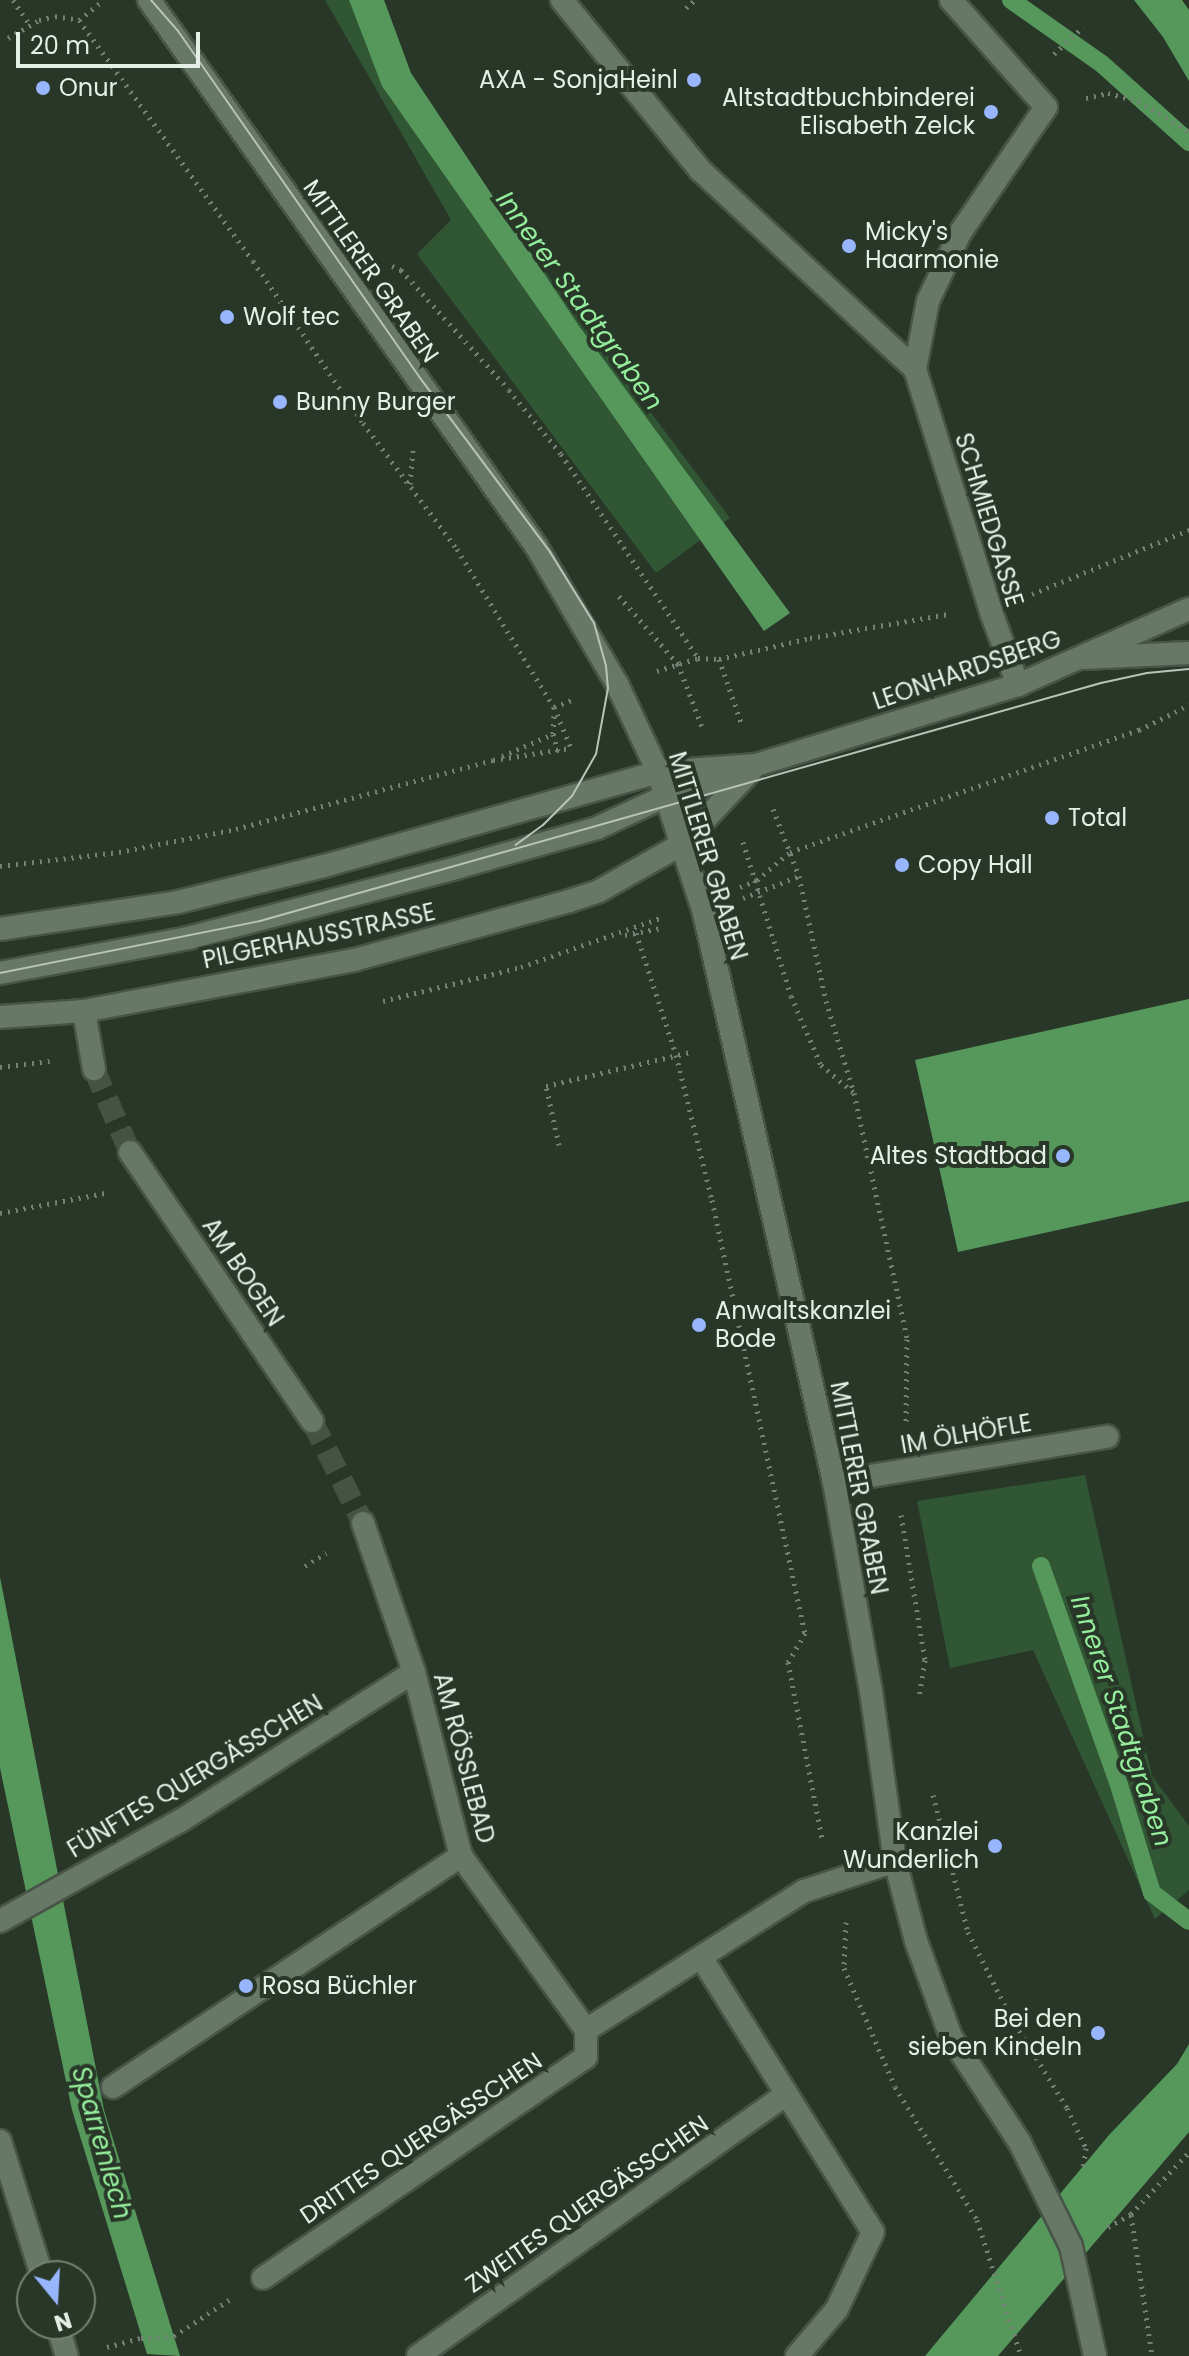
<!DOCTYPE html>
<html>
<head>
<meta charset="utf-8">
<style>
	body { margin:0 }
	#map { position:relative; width:1189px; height:2356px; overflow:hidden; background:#283728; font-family:Poppins,sans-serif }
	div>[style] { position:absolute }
	.green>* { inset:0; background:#305633 }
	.water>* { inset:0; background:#56975b }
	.stream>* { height:18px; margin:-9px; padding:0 9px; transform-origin:9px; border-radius:9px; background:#56975b }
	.minor-tunnel>* { height:22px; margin-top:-11px; transform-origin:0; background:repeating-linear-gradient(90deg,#445344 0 22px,transparent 0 33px) }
	.path>* { height:5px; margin-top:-2.5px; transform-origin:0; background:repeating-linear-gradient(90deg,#758175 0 2px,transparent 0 8px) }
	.roads { filter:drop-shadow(2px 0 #485448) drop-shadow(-2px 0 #485448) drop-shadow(0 2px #485448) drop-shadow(0 -2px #485448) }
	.service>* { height:22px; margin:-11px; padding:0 11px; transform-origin:11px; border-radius:11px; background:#677867 }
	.minor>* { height:22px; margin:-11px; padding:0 11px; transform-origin:11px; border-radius:11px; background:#677867 }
	.tertiary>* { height:22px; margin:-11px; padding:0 11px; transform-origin:11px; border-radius:11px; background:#677867 }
	.tram>* { height:2px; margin:-1px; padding:0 1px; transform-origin:1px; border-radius:1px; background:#b9c4b9 }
	.dots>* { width:22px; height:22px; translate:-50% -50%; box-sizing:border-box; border:4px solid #283728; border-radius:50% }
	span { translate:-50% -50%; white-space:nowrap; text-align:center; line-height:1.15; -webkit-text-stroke:8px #283728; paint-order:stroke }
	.poi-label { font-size:24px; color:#e6efe6 }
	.right { translate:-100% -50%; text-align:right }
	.left { translate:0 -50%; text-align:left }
	.street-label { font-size:24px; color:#e6efe6 }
	.water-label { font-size:26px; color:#95ee9c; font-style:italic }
	.north { position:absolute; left:16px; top:2260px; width:80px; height:80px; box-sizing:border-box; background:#283728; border:2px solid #748174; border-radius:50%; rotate:162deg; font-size:22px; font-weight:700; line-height:32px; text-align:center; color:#e6efe6 }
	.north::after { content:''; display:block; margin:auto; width:28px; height:36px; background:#98b6fd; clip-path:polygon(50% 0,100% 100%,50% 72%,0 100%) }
	.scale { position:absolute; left:16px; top:32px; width:184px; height:36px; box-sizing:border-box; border:4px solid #e6efe6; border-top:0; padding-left:10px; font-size:24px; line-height:28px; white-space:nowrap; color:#e6efe6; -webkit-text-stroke:6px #283728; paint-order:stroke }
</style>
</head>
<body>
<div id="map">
	<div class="green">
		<div style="clip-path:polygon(325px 0,373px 0,402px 81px,730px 518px,656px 573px,417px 254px,451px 220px)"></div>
		<div style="clip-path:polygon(1085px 1475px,1152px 1776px,1189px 1826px,1189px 1890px,1155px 1919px,1033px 1650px,950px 1668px,917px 1501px)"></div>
	</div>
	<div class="water">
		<div style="clip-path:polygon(349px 0,384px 0,411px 73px,579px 326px,790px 613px,764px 631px,382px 86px)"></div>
		<div style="clip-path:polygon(1134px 0,1182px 0,1189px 10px,1189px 81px,1163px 37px)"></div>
		<div style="clip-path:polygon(1189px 999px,1189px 1201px,958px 1252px,915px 1060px)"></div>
		<div style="clip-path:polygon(0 1577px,104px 2110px,180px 2356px,147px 2354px,72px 2110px,0 1768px)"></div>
		<div style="clip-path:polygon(1189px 2044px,1189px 2132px,998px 2356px,925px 2356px,1109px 2135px,1177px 2064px)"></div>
	</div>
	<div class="stream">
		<div style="left:1011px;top:0;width:111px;rotate:35.1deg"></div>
		<div style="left:1102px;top:64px;width:117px;rotate:41.9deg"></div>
		<div style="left:1041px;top:1566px;width:232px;rotate:70.4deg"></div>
		<div style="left:1119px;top:1785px;width:113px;rotate:73deg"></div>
		<div style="left:1152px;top:1893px;width:46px;rotate:37.1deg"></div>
	</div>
	<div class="minor-tunnel">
		<div style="left:94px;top:1069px;width:90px;rotate:66.6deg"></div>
		<div style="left:312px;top:1421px;width:114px;rotate:63.4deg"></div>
	</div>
	<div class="path">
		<div style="left:13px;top:0;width:30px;rotate:56deg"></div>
		<div style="left:686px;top:8px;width:12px;rotate:-42deg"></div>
		<div style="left:79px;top:20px;width:32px;rotate:-39deg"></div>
		<div style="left:8px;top:38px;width:36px;rotate:-30deg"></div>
		<div style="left:39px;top:20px;width:16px;rotate:-14deg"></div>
		<div style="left:55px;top:16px;width:24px;rotate:9deg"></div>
		<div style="left:79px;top:20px;width:297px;rotate:54.2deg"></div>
		<div style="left:253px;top:261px;width:196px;rotate:55.8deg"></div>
		<div style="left:363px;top:423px;width:157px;rotate:53.3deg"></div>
		<div style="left:457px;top:549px;width:185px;rotate:58.5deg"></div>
		<div style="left:554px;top:707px;width:47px;rotate:67.3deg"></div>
		<div style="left:1054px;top:54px;width:40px;rotate:-43deg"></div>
		<div style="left:1086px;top:98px;width:23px;rotate:-13deg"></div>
		<div style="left:1108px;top:93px;width:31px;rotate:15deg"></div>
		<div style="left:1138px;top:101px;width:60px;rotate:31.3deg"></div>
		<div style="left:392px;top:266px;width:10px;rotate:24deg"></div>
		<div style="left:401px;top:270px;width:161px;rotate:48deg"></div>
		<div style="left:509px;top:390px;width:82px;rotate:50.9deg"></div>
		<div style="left:561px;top:454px;width:246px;rotate:56.1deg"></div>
		<div style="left:698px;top:658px;width:21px;rotate:3deg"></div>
		<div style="left:719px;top:659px;width:93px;rotate:-13deg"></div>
		<div style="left:810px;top:638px;width:140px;rotate:-9.9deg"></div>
		<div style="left:410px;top:484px;width:34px;rotate:-85deg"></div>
		<div style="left:1032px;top:594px;width:170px;rotate:-22.2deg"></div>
		<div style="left:619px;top:596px;width:90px;rotate:49.1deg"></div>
		<div style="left:678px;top:664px;width:67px;rotate:69.1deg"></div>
		<div style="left:719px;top:659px;width:70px;rotate:70.8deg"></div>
		<div style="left:657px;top:671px;width:43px;rotate:-17.6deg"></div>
		<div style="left:554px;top:707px;width:22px;rotate:-21deg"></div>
		<div style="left:553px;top:734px;width:19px;rotate:74deg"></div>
		<div style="left:502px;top:756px;width:56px;rotate:-23.3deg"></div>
		<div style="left:553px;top:734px;width:22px;rotate:-87deg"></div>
		<div style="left:773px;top:809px;width:72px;rotate:68.8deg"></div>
		<div style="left:799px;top:876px;width:128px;rotate:77.8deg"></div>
		<div style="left:826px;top:1001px;width:96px;rotate:73.1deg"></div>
		<div style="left:854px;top:1093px;width:252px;rotate:77.8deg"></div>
		<div style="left:907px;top:1339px;width:87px;rotate:90.7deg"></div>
		<div style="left:743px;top:842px;width:161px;rotate:72.7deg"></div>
		<div style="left:791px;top:996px;width:75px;rotate:66.5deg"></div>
		<div style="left:821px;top:1065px;width:42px;rotate:40.2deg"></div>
		<div style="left:0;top:866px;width:120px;rotate:-6.7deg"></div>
		<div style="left:119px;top:852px;width:119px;rotate:-11.1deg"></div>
		<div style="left:236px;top:829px;width:266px;rotate:-15deg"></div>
		<div style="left:493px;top:760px;width:78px;rotate:-8.9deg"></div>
		<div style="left:740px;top:887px;width:18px;rotate:-22deg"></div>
		<div style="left:757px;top:880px;width:43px;rotate:-40.3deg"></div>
		<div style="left:790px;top:852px;width:370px;rotate:-19.3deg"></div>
		<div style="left:1139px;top:730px;width:56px;rotate:-26.6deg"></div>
		<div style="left:743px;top:898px;width:60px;rotate:-21.4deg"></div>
		<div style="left:636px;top:933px;width:128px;rotate:71.8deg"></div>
		<div style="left:676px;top:1055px;width:149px;rotate:76.1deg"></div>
		<div style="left:712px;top:1200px;width:443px;rotate:77.9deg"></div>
		<div style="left:805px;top:1633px;width:34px;rotate:120deg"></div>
		<div style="left:788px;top:1662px;width:180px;rotate:79.1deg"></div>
		<div style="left:625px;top:935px;width:38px;rotate:-11deg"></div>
		<div style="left:383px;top:1001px;width:142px;rotate:-13.8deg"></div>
		<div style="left:521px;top:967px;width:147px;rotate:-19.4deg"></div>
		<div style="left:0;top:1067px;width:50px;rotate:-6.8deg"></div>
		<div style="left:559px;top:1145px;width:60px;rotate:-102.4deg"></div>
		<div style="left:546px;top:1086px;width:149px;rotate:-13.2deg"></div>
		<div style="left:0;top:1213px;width:107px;rotate:-10.8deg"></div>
		<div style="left:901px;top:1515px;width:147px;rotate:80.6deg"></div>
		<div style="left:925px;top:1660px;width:39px;rotate:99deg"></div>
		<div style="left:305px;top:1566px;width:25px;rotate:-32deg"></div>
		<div style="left:933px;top:1795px;width:141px;rotate:75.7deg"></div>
		<div style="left:968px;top:1932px;width:87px;rotate:63.4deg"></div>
		<div style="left:1007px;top:2010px;width:115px;rotate:58.5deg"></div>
		<div style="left:1067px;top:2108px;width:44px;rotate:64.6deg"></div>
		<div style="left:1086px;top:2148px;width:22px;rotate:98deg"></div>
		<div style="left:846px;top:1922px;width:46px;rotate:92.5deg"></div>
		<div style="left:844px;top:1968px;width:129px;rotate:66.8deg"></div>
		<div style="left:895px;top:2087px;width:156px;rotate:58.3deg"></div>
		<div style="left:977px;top:2220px;width:143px;rotate:72.1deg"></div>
		<div style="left:1131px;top:2215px;width:143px;rotate:81.5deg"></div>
		<div style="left:1108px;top:2227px;width:26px;rotate:-29deg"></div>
		<div style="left:1131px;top:2214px;width:85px;rotate:-46.9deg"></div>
		<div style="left:107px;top:2347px;width:35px;rotate:-15deg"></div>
		<div style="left:141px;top:2338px;width:33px;rotate:-3deg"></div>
		<div style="left:174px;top:2336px;width:66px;rotate:-33.2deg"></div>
	</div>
	<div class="roads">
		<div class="service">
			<div style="left:0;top:973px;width:191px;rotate:-10.5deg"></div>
			<div style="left:188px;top:938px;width:277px;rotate:-14.6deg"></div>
			<div style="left:456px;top:868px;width:147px;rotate:-15.8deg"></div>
			<div style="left:597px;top:828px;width:76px;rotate:-24.9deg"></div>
			<div style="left:666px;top:796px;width:82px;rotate:-18.4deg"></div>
			<div style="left:834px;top:1482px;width:277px;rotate:-9.4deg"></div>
		</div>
		<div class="minor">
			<div style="left:562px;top:0;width:219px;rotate:50.9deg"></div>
			<div style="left:700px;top:170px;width:293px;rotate:42.8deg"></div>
			<div style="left:951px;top:0;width:143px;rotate:48.4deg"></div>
			<div style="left:1046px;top:107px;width:153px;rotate:124.3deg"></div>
			<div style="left:960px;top:233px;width:75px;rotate:115.2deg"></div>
			<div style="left:928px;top:301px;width:69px;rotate:100.8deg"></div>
			<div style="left:915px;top:369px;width:255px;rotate:72.6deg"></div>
			<div style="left:991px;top:612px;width:78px;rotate:69.7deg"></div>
			<div style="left:1083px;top:658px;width:106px;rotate:-2.7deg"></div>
			<div style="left:84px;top:1011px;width:59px;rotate:80.2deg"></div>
			<div style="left:130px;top:1152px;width:325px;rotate:55.9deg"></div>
			<div style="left:363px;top:1523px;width:157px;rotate:71.1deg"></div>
			<div style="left:414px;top:1672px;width:190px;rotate:75.7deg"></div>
			<div style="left:461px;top:1856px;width:214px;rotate:54.3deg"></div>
			<div style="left:586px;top:2030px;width:259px;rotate:-32.5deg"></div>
			<div style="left:804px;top:1891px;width:96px;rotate:-18.2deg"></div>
			<div style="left:0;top:1921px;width:206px;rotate:-29.1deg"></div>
			<div style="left:180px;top:1821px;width:277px;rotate:-32.5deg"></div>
			<div style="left:701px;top:1957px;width:324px;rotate:58deg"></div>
			<div style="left:873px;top:2232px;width:85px;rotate:115.1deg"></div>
			<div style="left:837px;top:2309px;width:62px;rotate:130.4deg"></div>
			<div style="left:113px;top:2087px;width:418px;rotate:-33.6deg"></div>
			<div style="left:0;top:2141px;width:141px;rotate:72.7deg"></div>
			<div style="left:263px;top:2278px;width:391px;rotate:-34.4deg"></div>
			<div style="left:586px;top:2057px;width:27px;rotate:-90deg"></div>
			<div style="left:57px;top:2324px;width:34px;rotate:73deg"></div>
			<div style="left:418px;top:2356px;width:450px;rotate:-35.4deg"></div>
		</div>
		<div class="tertiary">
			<div style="left:149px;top:0;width:669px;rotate:54.67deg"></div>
			<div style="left:536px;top:546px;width:160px;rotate:59.6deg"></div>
			<div style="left:617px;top:684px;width:97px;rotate:65deg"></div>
			<div style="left:658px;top:772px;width:148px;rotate:71.9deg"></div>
			<div style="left:704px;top:913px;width:584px;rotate:77.13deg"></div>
			<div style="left:834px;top:1482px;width:212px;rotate:80deg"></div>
			<div style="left:871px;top:1691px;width:172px;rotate:82deg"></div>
			<div style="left:895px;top:1861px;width:83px;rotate:75.3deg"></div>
			<div style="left:916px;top:1941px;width:102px;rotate:70deg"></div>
			<div style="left:951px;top:2037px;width:126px;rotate:56.9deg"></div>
			<div style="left:1020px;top:2143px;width:115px;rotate:63.7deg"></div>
			<div style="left:1071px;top:2246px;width:113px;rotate:77.7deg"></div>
			<div style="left:0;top:929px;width:180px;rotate:-8.6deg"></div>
			<div style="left:178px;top:902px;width:150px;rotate:-13.9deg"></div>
			<div style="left:324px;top:866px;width:347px;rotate:-15.7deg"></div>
			<div style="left:658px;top:772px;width:98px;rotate:-4.1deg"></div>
			<div style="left:756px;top:765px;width:274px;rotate:-17deg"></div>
			<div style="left:1018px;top:685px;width:187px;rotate:-24deg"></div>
			<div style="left:0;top:1017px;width:84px;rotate:-4.1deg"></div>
			<div style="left:84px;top:1011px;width:275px;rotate:-10.7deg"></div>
			<div style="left:354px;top:960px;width:223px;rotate:-15.3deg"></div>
			<div style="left:569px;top:901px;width:32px;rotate:-18deg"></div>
			<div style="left:599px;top:891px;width:95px;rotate:-29.5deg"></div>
			<div style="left:682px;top:844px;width:108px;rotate:-46.9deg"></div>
		</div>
	</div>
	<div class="tram">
		<div style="left:151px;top:0;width:41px;rotate:48.9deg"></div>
		<div style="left:178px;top:31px;width:428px;rotate:55.1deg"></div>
		<div style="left:423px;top:382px;width:212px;rotate:53.2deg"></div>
		<div style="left:550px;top:552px;width:84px;rotate:58.2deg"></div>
		<div style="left:594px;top:623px;width:45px;rotate:74.4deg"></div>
		<div style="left:606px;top:666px;width:22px;rotate:85deg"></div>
		<div style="left:608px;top:688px;width:67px;rotate:100.3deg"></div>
		<div style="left:596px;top:754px;width:48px;rotate:119.7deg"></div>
		<div style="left:572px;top:796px;width:41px;rotate:135deg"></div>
		<div style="left:543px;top:825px;width:34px;rotate:144deg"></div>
		<div style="left:0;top:973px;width:265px;rotate:-11.3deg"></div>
		<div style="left:260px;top:921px;width:874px;rotate:-15.8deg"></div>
		<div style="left:1101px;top:683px;width:47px;rotate:-12.3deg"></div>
		<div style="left:1147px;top:673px;width:42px;rotate:-5.4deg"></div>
	</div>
	<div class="dots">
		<div style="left:694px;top:80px;background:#98b6fd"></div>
		<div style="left:43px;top:88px;background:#98b6fd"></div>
		<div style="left:991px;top:112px;background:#98b6fd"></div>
		<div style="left:849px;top:246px;background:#98b6fd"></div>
		<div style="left:227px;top:317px;background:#98b6fd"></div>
		<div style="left:280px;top:402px;background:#98b6fd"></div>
		<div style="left:1052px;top:818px;background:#98b6fd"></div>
		<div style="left:902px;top:865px;background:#98b6fd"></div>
		<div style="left:1063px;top:1156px;background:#98b6fd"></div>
		<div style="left:699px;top:1325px;background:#98b6fd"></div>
		<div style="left:995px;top:1846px;background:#98b6fd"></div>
		<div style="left:246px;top:1986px;background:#98b6fd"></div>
		<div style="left:1098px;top:2033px;background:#98b6fd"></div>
	</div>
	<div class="poi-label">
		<span class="right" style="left:678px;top:80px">AXA - SonjaHeinl</span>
		<span class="left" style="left:59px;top:88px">Onur</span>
		<span class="right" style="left:975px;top:112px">Altstadtbuchbinderei<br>Elisabeth Zelck</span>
		<span class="left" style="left:865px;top:246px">Micky's<br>Haarmonie</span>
		<span class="left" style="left:243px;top:317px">Wolf tec</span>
		<span class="left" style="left:296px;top:402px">Bunny Burger</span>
		<span class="left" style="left:1068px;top:818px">Total</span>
		<span class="left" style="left:918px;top:865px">Copy Hall</span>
		<span class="right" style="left:1047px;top:1156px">Altes Stadtbad</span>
		<span class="left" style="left:715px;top:1325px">Anwaltskanzlei<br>Bode</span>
		<span class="right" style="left:979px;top:1846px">Kanzlei<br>Wunderlich</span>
		<span class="left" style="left:262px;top:1986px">Rosa Büchler</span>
		<span class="right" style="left:1082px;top:2033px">Bei den<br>sieben Kindeln</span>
	</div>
	<div class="street-label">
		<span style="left:371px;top:271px;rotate:55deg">MITTLERER GRABEN</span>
		<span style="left:989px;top:520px;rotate:73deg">SCHMIEDGASSE</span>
		<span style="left:967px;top:670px;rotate:-19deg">LEONHARDSBERG</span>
		<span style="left:708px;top:856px;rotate:73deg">MITTLERER GRABEN</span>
		<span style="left:319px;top:936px;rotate:-12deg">PILGERHAUSSTRASSE</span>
		<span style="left:243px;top:1272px;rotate:56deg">AM BOGEN</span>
		<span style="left:966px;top:1434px;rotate:-10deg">IM ÖLHÖFLE</span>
		<span style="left:859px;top:1488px;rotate:79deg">MITTLERER GRABEN</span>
		<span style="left:464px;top:1758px;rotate:75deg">AM RÖSSLEBAD</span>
		<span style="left:195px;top:1776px;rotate:-31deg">FÜNFTES QUERGÄSSCHEN</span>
		<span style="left:421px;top:2138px;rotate:-34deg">DRITTES QUERGÄSSCHEN</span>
		<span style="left:587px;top:2204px;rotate:-35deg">ZWEITES QUERGÄSSCHEN</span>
	</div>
	<div class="water-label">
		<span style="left:579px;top:301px;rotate:54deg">Innerer Stadtgraben</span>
		<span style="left:1121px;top:1721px;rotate:71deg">Innerer Stadtgraben</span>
		<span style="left:101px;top:2143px;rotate:74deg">Sparrenlech</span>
	</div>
	<div class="north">N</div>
	<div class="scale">20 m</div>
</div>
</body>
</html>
